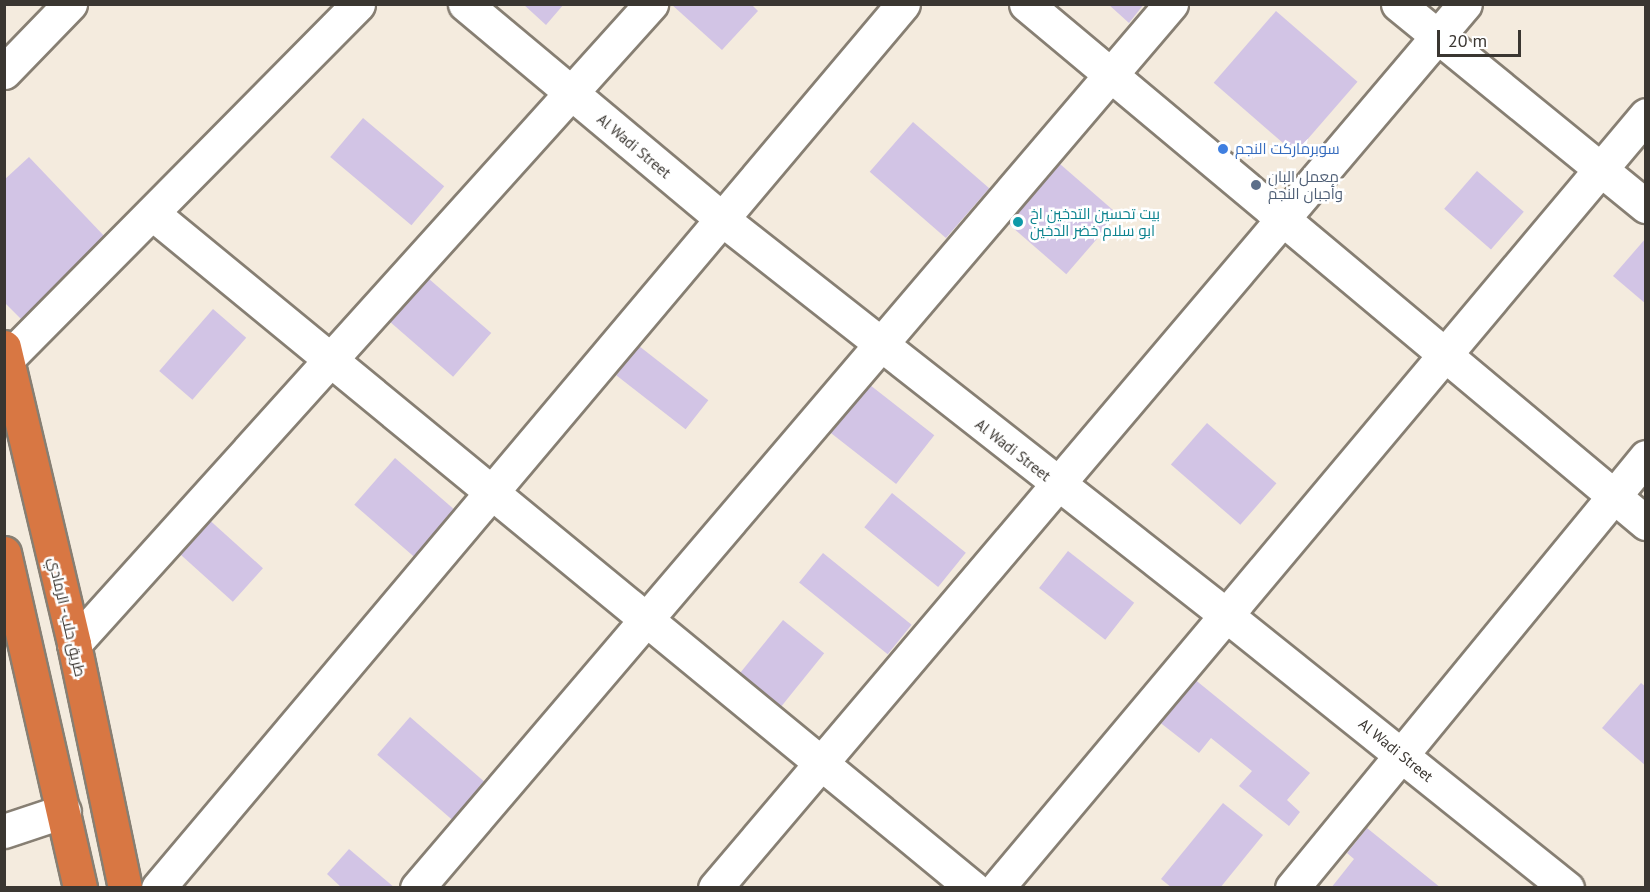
<!DOCTYPE html>
<html>
<head>
<meta charset="utf-8">
<style>
	body { margin:0 }
	#map { position:relative; width:1650px; height:892px; overflow:hidden; background:#f4ebde; font-family:"PT Sans",Cairo,sans-serif }
	div>[style] { position:absolute }
	.building>* { inset:0; background:#d2c4e5; transform-origin:0 0 }
	.roads { filter:drop-shadow(2px 0 #877f73) drop-shadow(-2px 0 #877f73) drop-shadow(0 2px #877f73) drop-shadow(0 -2px #877f73) }
	.minor>* { height:33px; margin:-16.5px; padding:0 16.5px; transform-origin:16.5px; border-radius:16.5px; background:#fff }
	.highway>* { height:33px; margin:-16.5px; padding:0 16.5px; transform-origin:16.5px; border-radius:16.5px; background:#d87743 }
	.dots>* { width:16px; height:16px; translate:-50% -50%; box-sizing:border-box; border:3px solid #fff; border-radius:50% }
	span { translate:-50% -50%; white-space:nowrap; text-align:center; line-height:1.15; -webkit-text-stroke:5px #fff; paint-order:stroke }
	.street-label { font-size:15px; color:#3a3631 }
	.shop-label { font-size:15px; color:#366cbe }
	.left { translate:0 -50%; text-align:left }
	.service-label { font-size:15px; color:#4e5e75 }
	.culture-label { font-size:15px; color:#0d838f }
	.frame { position:absolute; inset:0; border:6px solid #3a3631; pointer-events:none }
	.scale { position:absolute; left:1437px; top:30px; width:84px; height:27px; box-sizing:border-box; border:3px solid #3a3631; border-top:0; padding-left:8px; font-size:18px; line-height:21px; white-space:nowrap; color:#3a3631; -webkit-text-stroke:4px #fff; paint-order:stroke }
</style>
</head>
<body>
<div id="map">
	<div class="building">
		<div style="clip-path:polygon(523px 4px,564px 4px,546px 25px)"></div>
		<div style="clip-path:polygon(671px 4px,751px 4px,758px 11px,722px 50px)"></div>
		<div style="clip-path:polygon(1108px 4px,1144px 4px,1129px 23px)"></div>
		<div style="left:1276px;top:11px;width:108px;height:95px;rotate:41deg"></div>
		<div style="left:363px;top:118px;width:106px;height:51px;rotate:40deg"></div>
		<div style="left:913px;top:122px;width:101px;height:66px;rotate:41deg"></div>
		<div style="clip-path:polygon(29px 157px,106px 238px,21px 319px,4px 302px,4px 180px)"></div>
		<div style="left:1060px;top:164px;width:77px;height:79px;rotate:41deg"></div>
		<div style="left:1477px;top:171px;width:62px;height:50px;rotate:41deg"></div>
		<div style="clip-path:polygon(1646px 238px,1646px 304px,1613px 276px)"></div>
		<div style="left:421px;top:272px;width:93px;height:58px;rotate:41deg"></div>
		<div style="left:213px;top:309px;width:44px;height:82px;rotate:41deg"></div>
		<div style="left:639px;top:346px;width:88px;height:37px;rotate:38deg"></div>
		<div style="left:861px;top:378px;width:93px;height:62px;rotate:38deg"></div>
		<div style="left:1207px;top:423px;width:92px;height:55px;rotate:41deg"></div>
		<div style="left:395px;top:458px;width:83px;height:62px;rotate:41deg"></div>
		<div style="left:892px;top:493px;width:95px;height:44px;rotate:39deg"></div>
		<div style="left:205px;top:516px;width:78px;height:45px;rotate:42deg"></div>
		<div style="left:1068px;top:551px;width:84px;height:47px;rotate:38deg"></div>
		<div style="left:823px;top:553px;width:114px;height:38px;rotate:39deg"></div>
		<div style="left:783px;top:620px;width:53px;height:75px;rotate:39deg"></div>
		<div style="clip-path:polygon(1193px 678px,1310px 773px,1287px 800px,1300px 812px,1289px 826px,1239px 786px,1252px 771px,1211px 738px,1199px 753px,1158px 721px)"></div>
		<div style="clip-path:polygon(1641px 683px,1646px 687px,1646px 766px,1602px 728px)"></div>
		<div style="left:410px;top:717px;width:105px;height:50px;rotate:41deg"></div>
		<div style="clip-path:polygon(1223px 803px,1263px 835px,1220px 888px,1172px 888px,1161px 879px)"></div>
		<div style="clip-path:polygon(1367px 828px,1441px 888px,1331px 888px,1354px 859px,1347px 853px)"></div>
		<div style="clip-path:polygon(349px 849px,395px 888px,342px 888px,327px 874px)"></div>
	</div>
	<div class="roads">
		<div class="minor">
			<div style="left:465px;top:4px;width:335px;rotate:39.9deg"></div>
			<div style="left:722px;top:219px;width:641px;rotate:38.16deg"></div>
			<div style="left:1226px;top:615px;width:437px;rotate:38.7deg"></div>
			<div style="left:1026px;top:4px;width:809px;rotate:39.93deg"></div>
			<div style="left:1398px;top:4px;width:320px;rotate:39.2deg"></div>
			<div style="left:4px;top:72px;width:95px;rotate:-45.9deg"></div>
			<div style="left:152px;top:213px;width:1063px;rotate:39.43deg"></div>
			<div style="left:7px;top:359px;width:499px;rotate:-45.3deg"></div>
			<div style="left:74px;top:644px;width:862px;rotate:-47.96deg"></div>
			<div style="left:4px;top:831px;width:63px;rotate:-18.4deg"></div>
			<div style="left:158px;top:888px;width:1156px;rotate:-49.88deg"></div>
			<div style="left:417px;top:888px;width:1162px;rotate:-49.54deg"></div>
			<div style="left:715px;top:888px;width:1159px;rotate:-49.69deg"></div>
			<div style="left:997px;top:888px;width:1009px;rotate:-49.98deg"></div>
			<div style="left:1292px;top:888px;width:558px;rotate:-50.6deg"></div>
		</div>
		<div class="highway">
			<div style="left:4px;top:347px;width:305px;rotate:76.7deg"></div>
			<div style="left:74px;top:644px;width:249px;rotate:78.2deg"></div>
			<div style="left:4px;top:553px;width:344px;rotate:77.2deg"></div>
		</div>
	</div>
	<div class="dots">
		<div style="left:1223px;top:149px;background:#3f7fe0"></div>
		<div style="left:1256px;top:185px;background:#5c6f8a"></div>
		<div style="left:1018px;top:222px;background:#0f9aa8"></div>
	</div>
	<div class="street-label">
		<span style="left:634px;top:146px;rotate:40deg">Al Wadi Street</span>
		<span style="left:1013px;top:450px;rotate:38deg">Al Wadi Street</span>
		<span style="left:67px;top:617px;rotate:77deg">طريق حلب - الرمادي</span>
		<span style="left:1396px;top:750px;rotate:39deg">Al Wadi Street</span>
	</div>
	<div class="shop-label">
		<span class="left" style="left:1235px;top:149px">سوبرماركت النجم</span>
	</div>
	<div class="service-label">
		<span class="left" style="left:1268px;top:185px">معمل البان<br>وأجبان النجم</span>
	</div>
	<div class="culture-label">
		<span class="left" style="left:1030px;top:222px">بيت تحسين التدخين اخ<br>ابو سلام خضر الدخين</span>
	</div>
	<div class="frame"></div>
	<div class="scale">20 m</div>
</div>
</body>
</html>
